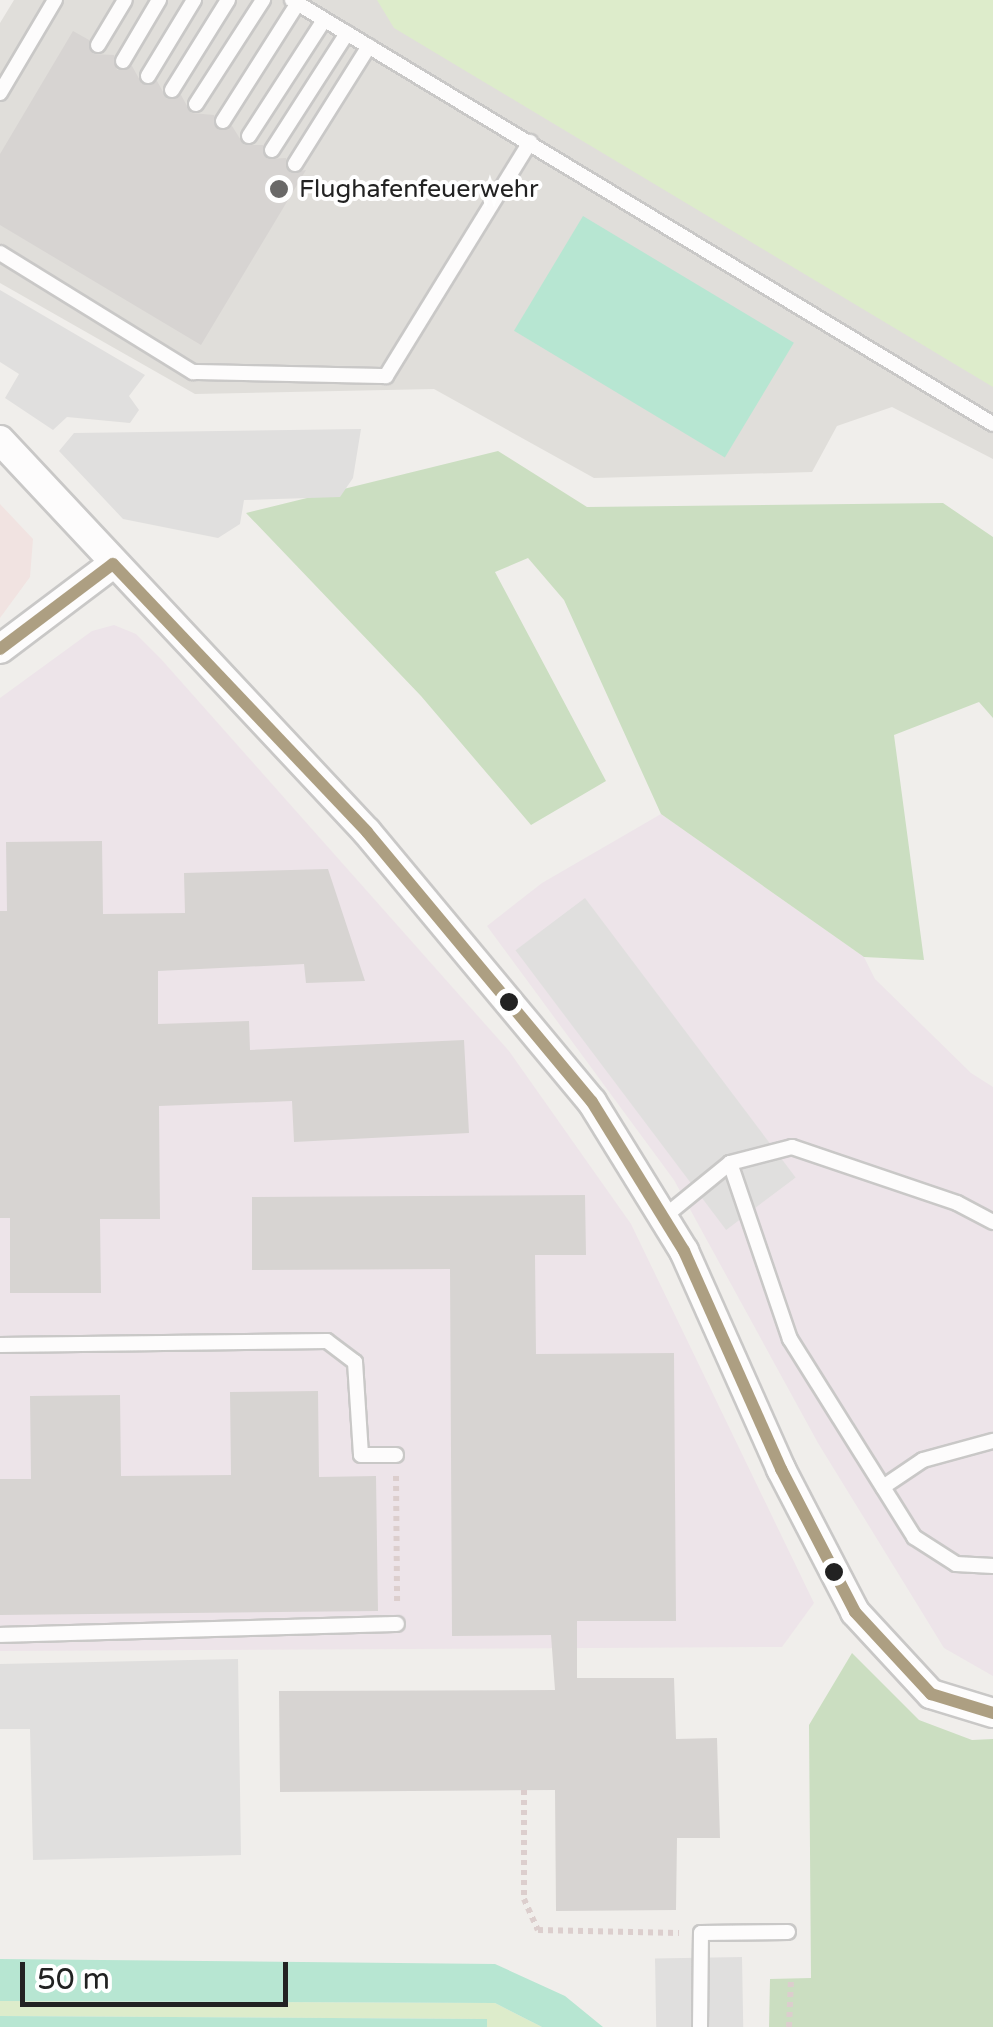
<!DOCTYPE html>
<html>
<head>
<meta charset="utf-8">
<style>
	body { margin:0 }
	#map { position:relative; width:993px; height:2027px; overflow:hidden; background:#f0eeeb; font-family:"Varela Round",sans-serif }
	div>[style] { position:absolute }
	.commercial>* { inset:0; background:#f1e3e1 }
	.industrial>* { inset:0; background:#ede4e9 }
	.airport>* { inset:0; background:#e0deda }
	.grass>* { inset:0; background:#ddeccb }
	.forest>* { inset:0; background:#cbdec1 }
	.pitch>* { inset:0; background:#b7e6d2; transform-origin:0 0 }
	.parking>* { inset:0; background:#e0dfde; transform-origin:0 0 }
	.building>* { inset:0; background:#d7d4d2 }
	.path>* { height:6px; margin-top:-3px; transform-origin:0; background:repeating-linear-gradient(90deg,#dccecd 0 5px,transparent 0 10px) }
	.roads { filter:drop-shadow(2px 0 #c9c8c7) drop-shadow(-2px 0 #c9c8c7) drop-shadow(0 2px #c9c8c7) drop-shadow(0 -2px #c9c8c7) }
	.lane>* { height:14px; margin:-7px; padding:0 7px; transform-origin:7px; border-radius:7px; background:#fdfcfc }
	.street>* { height:28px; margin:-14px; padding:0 14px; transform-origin:14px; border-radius:14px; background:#fdfcfc }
	.bus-1>* { height:12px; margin:-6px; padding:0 6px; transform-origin:6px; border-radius:6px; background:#ad9f82 }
	.dots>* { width:28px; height:28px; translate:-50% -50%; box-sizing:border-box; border:5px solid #fff; border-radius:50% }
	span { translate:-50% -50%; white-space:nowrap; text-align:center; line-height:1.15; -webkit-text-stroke:8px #fff; paint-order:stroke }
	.poi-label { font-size:25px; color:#222 }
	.left { translate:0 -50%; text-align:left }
	.scale { position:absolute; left:20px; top:1962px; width:268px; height:45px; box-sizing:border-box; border:5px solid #222; border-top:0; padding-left:12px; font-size:30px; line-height:35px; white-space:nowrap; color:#222; -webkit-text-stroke:8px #fff; paint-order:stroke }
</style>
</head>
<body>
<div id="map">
	<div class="commercial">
		<div style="clip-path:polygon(0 504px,33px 539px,30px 577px,0 618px)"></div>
	</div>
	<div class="industrial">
		<div style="clip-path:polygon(114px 625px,136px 634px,161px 659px,509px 1051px,631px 1224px,814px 1603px,782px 1647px,0 1651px,0 698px,92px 631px)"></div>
		<div style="clip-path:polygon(661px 814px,864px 957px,875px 979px,971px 1073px,993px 1087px,993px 1676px,944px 1648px,818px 1443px,674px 1180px,487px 926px,542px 883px)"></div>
	</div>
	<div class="airport">
		<div style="clip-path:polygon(14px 0,993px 0,993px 459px,892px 407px,837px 426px,812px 472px,594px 478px,434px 389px,195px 394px,0 283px,0 23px)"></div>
	</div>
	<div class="grass">
		<div style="clip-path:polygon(377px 0,993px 0,993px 387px,394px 28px)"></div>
		<div style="clip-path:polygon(0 2001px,495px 2003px,542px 2027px,487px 2027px,486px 2019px,0 2016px)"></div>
	</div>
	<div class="forest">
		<div style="clip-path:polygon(498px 451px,587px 507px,943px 503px,993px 537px,993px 718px,979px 702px,894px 735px,924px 960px,864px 957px,661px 814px,564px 600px,528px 558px,495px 572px,606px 781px,531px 825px,421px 696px,246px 513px)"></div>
		<div style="clip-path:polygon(852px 1653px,919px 1720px,972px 1740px,993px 1739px,993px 2027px,769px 2027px,770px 1979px,811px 1978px,809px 1725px)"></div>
	</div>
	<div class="pitch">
		<div style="left:583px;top:216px;width:246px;height:134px;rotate:31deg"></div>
		<div style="clip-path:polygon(0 1959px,495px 1964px,565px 1996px,603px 2027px,542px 2027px,495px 2003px,0 2001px)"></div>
		<div style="clip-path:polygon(0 2016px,487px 2019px,487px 2027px,0 2027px)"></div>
	</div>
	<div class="parking">
		<div style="clip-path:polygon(0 290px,145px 375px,129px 396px,139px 410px,130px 423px,67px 417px,53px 430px,5px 398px,19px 374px,0 362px)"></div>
		<div style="clip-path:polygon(361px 429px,353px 478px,340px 497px,244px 500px,240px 524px,218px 538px,123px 519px,59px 451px,74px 433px)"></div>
		<div style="left:585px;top:898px;width:350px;height:87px;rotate:53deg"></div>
		<div style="clip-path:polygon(238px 1659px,241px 1855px,33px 1860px,30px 1729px,0 1729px,0 1664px)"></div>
		<div style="left:742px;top:1957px;width:70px;height:87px;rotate:89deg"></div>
	</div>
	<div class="building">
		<div style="clip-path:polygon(73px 31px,89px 40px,93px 54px,114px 55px,117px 70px,132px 66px,142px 84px,157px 81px,167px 99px,181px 95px,191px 113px,214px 115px,218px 130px,232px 126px,244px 145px,263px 145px,267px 159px,286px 158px,290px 173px,306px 170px,201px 345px,0 225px,0 154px)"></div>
		<div style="clip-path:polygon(102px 841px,103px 914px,185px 913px,184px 873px,328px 869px,365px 981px,306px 983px,304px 964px,158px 971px,158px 1024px,249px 1021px,250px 1050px,464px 1040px,469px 1133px,294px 1142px,292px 1101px,159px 1106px,160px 1219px,100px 1219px,101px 1293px,10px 1293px,10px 1218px,0 1218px,0 911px,7px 911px,6px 842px)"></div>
		<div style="clip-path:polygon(585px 1195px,586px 1255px,535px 1255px,536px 1354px,674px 1353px,676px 1621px,577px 1621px,577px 1678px,674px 1678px,676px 1739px,717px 1738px,720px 1838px,677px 1838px,676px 1910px,556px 1911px,555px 1790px,280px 1792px,279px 1691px,555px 1690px,551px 1635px,452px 1636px,450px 1269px,252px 1270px,252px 1197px)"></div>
		<div style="clip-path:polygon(318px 1391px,319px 1477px,376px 1476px,378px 1611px,0 1615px,0 1479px,31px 1479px,30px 1396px,120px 1395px,121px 1476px,231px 1475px,230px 1392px)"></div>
	</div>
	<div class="path">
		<div style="left:396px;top:1476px;width:127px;rotate:89.5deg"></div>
		<div style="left:524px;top:1790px;width:109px;rotate:90deg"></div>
		<div style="left:524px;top:1899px;width:34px;rotate:66deg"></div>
		<div style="left:538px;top:1930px;width:141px;rotate:1.2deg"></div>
		<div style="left:789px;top:2027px;width:48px;rotate:-87.6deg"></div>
	</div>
	<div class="roads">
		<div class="lane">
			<div style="left:292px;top:0;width:819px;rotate:31.17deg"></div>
			<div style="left:98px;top:45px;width:52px;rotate:-59deg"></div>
			<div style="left:123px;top:61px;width:71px;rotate:-59.5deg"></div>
			<div style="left:148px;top:76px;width:89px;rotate:-58.8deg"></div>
			<div style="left:172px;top:90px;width:106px;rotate:-58.1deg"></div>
			<div style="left:0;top:93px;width:108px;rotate:-59.4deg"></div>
			<div style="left:196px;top:104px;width:124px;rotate:-57.2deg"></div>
			<div style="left:223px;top:121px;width:140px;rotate:-57.6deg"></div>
			<div style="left:249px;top:136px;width:138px;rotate:-57.1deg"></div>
			<div style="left:272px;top:150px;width:139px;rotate:-57.3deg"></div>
			<div style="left:295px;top:164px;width:139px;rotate:-57.9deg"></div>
			<div style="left:0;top:253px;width:227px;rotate:31.7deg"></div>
			<div style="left:193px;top:372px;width:193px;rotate:1.2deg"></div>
			<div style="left:386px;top:376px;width:275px;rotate:-58.4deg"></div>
			<div style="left:730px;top:1163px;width:186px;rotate:71.2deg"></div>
			<div style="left:790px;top:1339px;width:234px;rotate:57.9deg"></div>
			<div style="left:914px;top:1537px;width:50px;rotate:32.7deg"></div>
			<div style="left:956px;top:1564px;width:37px;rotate:3deg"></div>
			<div style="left:665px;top:1216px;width:84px;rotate:-39.2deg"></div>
			<div style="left:730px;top:1163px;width:64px;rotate:-14.5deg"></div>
			<div style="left:792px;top:1147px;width:174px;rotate:18.7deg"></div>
			<div style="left:957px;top:1203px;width:41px;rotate:27.8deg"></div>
			<div style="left:0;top:1345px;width:327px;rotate:-0.7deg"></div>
			<div style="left:327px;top:1341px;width:35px;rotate:37deg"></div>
			<div style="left:355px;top:1362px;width:93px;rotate:86.3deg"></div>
			<div style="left:361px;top:1455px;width:35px"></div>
			<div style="left:883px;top:1487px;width:48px;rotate:-34deg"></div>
			<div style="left:923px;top:1460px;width:73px;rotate:-15.2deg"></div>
			<div style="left:0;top:1635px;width:397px;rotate:-1.6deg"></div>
			<div style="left:700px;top:2027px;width:94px;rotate:-89.4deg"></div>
			<div style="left:701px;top:1933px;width:87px;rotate:-0.7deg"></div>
		</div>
		<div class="street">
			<div style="left:0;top:440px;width:537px;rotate:46.89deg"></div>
			<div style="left:367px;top:832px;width:351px;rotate:50.2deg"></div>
			<div style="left:592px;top:1102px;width:175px;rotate:58.3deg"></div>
			<div style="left:684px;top:1251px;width:239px;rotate:66deg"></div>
			<div style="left:781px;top:1469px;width:161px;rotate:62.6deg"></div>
			<div style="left:855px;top:1612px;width:112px;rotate:47.2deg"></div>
			<div style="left:931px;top:1694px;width:65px;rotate:17deg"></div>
			<div style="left:0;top:649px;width:141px;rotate:-37deg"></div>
		</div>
	</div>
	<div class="bus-1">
		<div style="left:113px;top:564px;width:369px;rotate:46.5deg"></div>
		<div style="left:367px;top:832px;width:351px;rotate:50.2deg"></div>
		<div style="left:592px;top:1102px;width:175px;rotate:58.3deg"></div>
		<div style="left:684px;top:1251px;width:239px;rotate:66deg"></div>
		<div style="left:781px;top:1469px;width:161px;rotate:62.6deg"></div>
		<div style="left:855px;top:1612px;width:112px;rotate:47.2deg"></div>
		<div style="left:931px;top:1694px;width:65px;rotate:17deg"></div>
		<div style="left:0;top:649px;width:141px;rotate:-37deg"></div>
	</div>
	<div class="dots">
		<div style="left:279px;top:189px;background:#6a6968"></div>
		<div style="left:509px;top:1002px;background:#222"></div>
		<div style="left:834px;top:1572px;background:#222"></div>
	</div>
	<div class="poi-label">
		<span class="left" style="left:299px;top:189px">Flughafenfeuerwehr</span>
	</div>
	<div class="scale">50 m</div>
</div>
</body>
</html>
